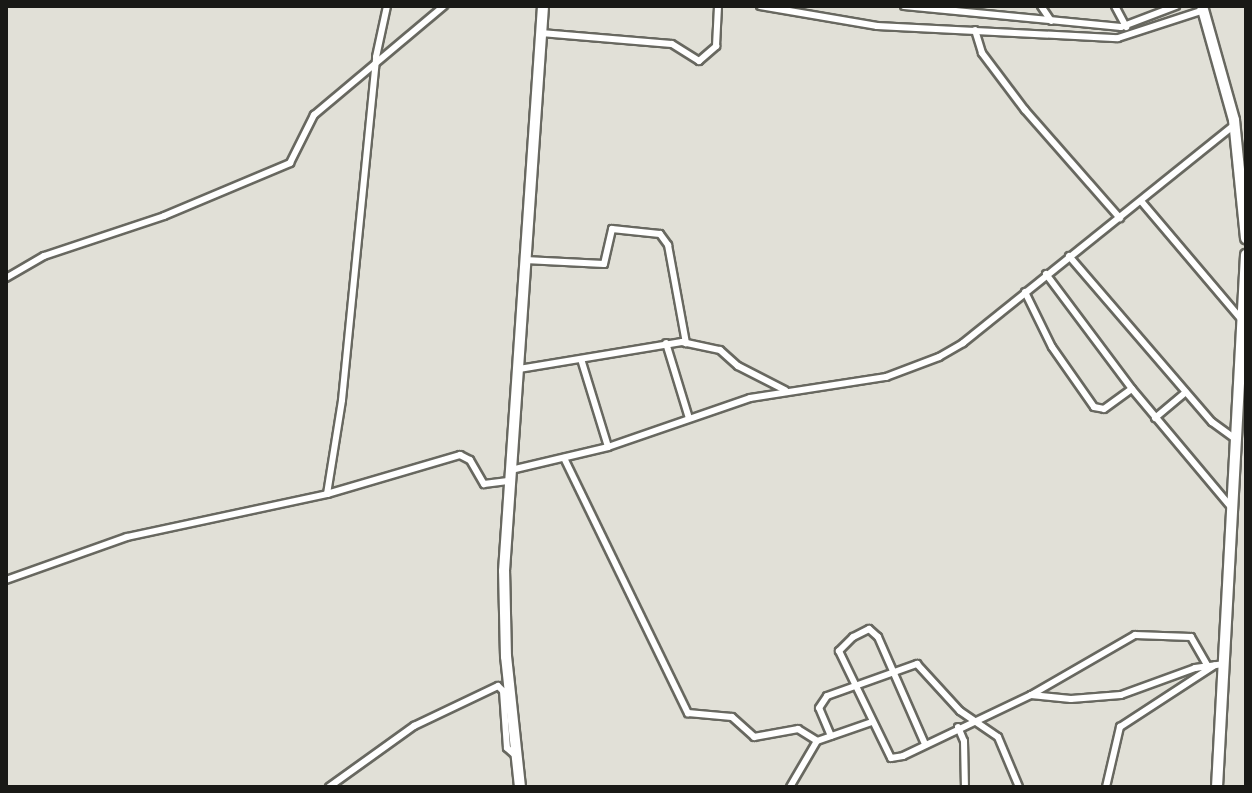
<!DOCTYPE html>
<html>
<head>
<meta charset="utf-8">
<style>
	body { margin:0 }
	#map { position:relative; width:1252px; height:793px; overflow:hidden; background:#e1e0d7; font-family:"Sofia Sans Condensed",sans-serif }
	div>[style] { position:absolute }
	.roads { filter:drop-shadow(2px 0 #686860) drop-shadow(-2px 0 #686860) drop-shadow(0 2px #686860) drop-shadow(0 -2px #686860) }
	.minor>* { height:6px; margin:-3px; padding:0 3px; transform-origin:3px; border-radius:3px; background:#fff }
	.primary>* { height:10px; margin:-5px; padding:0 5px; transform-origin:5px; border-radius:5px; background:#fff }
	span { translate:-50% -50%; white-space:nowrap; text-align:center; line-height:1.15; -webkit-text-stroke:6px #eeede4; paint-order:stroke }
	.frame { position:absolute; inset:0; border:8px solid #191916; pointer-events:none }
</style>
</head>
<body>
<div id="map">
	<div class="roads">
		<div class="minor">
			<div style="left:760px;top:6px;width:119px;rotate:9.7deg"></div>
			<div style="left:877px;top:26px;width:241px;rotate:2.9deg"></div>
			<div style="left:1118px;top:38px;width:90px;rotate:-18deg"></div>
			<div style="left:904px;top:6px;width:218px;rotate:5.5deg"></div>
			<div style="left:1121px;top:27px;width:59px;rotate:-20.9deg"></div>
			<div style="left:1041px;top:6px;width:18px;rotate:56deg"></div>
			<div style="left:1115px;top:6px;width:24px;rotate:62deg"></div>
			<div style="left:975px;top:30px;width:24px;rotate:73deg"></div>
			<div style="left:982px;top:53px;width:71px;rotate:53deg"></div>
			<div style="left:1025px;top:110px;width:144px;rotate:48.7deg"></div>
			<div style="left:541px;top:33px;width:131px;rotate:4.8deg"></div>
			<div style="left:672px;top:44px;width:32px;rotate:32deg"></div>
			<div style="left:699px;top:61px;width:23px;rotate:-41deg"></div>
			<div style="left:716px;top:46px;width:40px;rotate:-87.1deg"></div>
			<div style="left:1141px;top:201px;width:156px;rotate:49.7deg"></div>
			<div style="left:1069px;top:256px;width:219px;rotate:49.3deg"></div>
			<div style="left:1212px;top:422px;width:31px;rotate:36deg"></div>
			<div style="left:525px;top:260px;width:79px;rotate:2.9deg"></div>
			<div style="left:604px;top:264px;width:36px;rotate:-77deg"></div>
			<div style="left:612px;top:229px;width:48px;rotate:5.9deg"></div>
			<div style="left:660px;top:234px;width:14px;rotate:54deg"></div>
			<div style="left:668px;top:245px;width:100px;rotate:79.6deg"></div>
			<div style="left:1046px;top:274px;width:144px;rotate:53.2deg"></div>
			<div style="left:1132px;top:389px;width:155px;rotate:50deg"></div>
			<div style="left:6px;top:278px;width:44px;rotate:-30.1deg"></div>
			<div style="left:44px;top:256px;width:126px;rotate:-18.4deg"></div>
			<div style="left:164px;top:216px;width:137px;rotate:-22.8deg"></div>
			<div style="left:290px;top:163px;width:54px;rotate:-63.4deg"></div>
			<div style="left:314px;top:115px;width:170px;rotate:-40deg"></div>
			<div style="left:1025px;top:292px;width:61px;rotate:63.9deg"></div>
			<div style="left:1052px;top:347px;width:73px;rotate:55deg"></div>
			<div style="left:1094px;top:407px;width:10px;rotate:11deg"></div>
			<div style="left:1104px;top:409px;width:34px;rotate:-36deg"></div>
			<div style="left:666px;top:343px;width:78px;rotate:73deg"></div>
			<div style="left:581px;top:359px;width:92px;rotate:72.9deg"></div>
			<div style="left:519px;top:369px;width:165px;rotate:-9.4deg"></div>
			<div style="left:682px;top:342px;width:39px;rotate:12deg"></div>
			<div style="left:720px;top:350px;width:24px;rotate:42deg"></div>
			<div style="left:738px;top:366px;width:53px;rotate:27.1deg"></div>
			<div style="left:1155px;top:418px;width:40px;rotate:-40deg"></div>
			<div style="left:564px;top:458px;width:284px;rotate:64.1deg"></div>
			<div style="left:688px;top:713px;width:44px;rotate:5.2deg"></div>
			<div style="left:732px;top:717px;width:30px;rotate:42deg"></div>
			<div style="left:754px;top:737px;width:45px;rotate:-10.3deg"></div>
			<div style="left:798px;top:729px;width:22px;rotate:32deg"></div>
			<div style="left:511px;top:470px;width:100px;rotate:-13.3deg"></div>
			<div style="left:608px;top:447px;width:150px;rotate:-19deg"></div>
			<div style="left:750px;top:398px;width:138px;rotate:-8.8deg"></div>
			<div style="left:886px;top:377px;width:57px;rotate:-20.7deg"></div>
			<div style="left:939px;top:357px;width:28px;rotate:-30deg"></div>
			<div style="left:963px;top:343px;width:348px;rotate:-38.8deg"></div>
			<div style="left:327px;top:494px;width:95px;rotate:-80.9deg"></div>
			<div style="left:342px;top:400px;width:345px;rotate:-84.3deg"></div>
			<div style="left:376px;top:57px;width:52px;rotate:-77.8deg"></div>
			<div style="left:6px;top:580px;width:128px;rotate:-19.6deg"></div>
			<div style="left:127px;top:537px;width:205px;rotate:-12.1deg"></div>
			<div style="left:327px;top:494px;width:139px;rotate:-16.3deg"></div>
			<div style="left:460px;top:455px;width:11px;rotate:27deg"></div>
			<div style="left:470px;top:460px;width:28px;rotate:60deg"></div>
			<div style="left:484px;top:484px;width:26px;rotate:-7deg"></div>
			<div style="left:1031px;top:695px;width:120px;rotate:-30deg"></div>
			<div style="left:1135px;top:635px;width:56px;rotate:2deg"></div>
			<div style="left:1191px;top:637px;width:32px;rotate:60deg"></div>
			<div style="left:958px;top:727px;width:15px;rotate:67deg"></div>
			<div style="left:964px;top:741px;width:46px;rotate:88.8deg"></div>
			<div style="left:831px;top:736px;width:30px;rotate:-113deg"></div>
			<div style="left:819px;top:708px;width:14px;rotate:-56deg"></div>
			<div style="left:827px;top:696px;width:96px;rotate:-19.6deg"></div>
			<div style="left:917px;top:664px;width:64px;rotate:47.5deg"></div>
			<div style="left:960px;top:711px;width:46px;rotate:34.4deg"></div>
			<div style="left:998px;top:737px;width:54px;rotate:67.2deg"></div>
			<div style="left:925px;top:744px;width:117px;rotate:-113.7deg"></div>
			<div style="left:878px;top:637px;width:12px;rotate:-138deg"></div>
			<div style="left:869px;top:629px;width:18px;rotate:153deg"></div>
			<div style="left:853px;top:637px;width:20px;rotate:135deg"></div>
			<div style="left:839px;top:651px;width:119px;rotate:64.1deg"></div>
			<div style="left:891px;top:758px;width:12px;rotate:-9deg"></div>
			<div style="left:903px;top:756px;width:142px;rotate:-25.5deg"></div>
			<div style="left:1031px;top:695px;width:40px;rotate:5.7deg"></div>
			<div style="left:1071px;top:699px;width:50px;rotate:-4.6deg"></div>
			<div style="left:1121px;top:695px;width:79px;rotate:-20deg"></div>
			<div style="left:1195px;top:668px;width:28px;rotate:-8deg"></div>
			<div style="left:329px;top:787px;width:105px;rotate:-35.7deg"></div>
			<div style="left:414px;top:726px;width:93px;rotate:-25.5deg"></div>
			<div style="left:498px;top:686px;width:7px;rotate:45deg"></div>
			<div style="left:503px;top:691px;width:57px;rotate:86deg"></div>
			<div style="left:507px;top:748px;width:11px;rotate:41deg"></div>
			<div style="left:790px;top:787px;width:53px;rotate:-59.6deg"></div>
			<div style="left:817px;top:741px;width:58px;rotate:-19.1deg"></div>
			<div style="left:1106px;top:787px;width:62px;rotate:-76.9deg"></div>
			<div style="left:1120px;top:727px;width:113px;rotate:-33.1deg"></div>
		</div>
		<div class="primary">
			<div style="left:1202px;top:6px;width:118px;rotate:74.3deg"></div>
			<div style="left:1234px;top:120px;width:119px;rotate:84.2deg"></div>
			<div style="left:520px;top:787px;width:131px;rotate:-96.1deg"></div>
			<div style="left:506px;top:657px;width:86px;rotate:-91.3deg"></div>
			<div style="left:504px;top:571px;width:566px;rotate:-86.05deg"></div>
			<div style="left:1217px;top:787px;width:533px;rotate:-86.88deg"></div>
		</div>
	</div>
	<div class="frame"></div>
</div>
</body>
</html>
